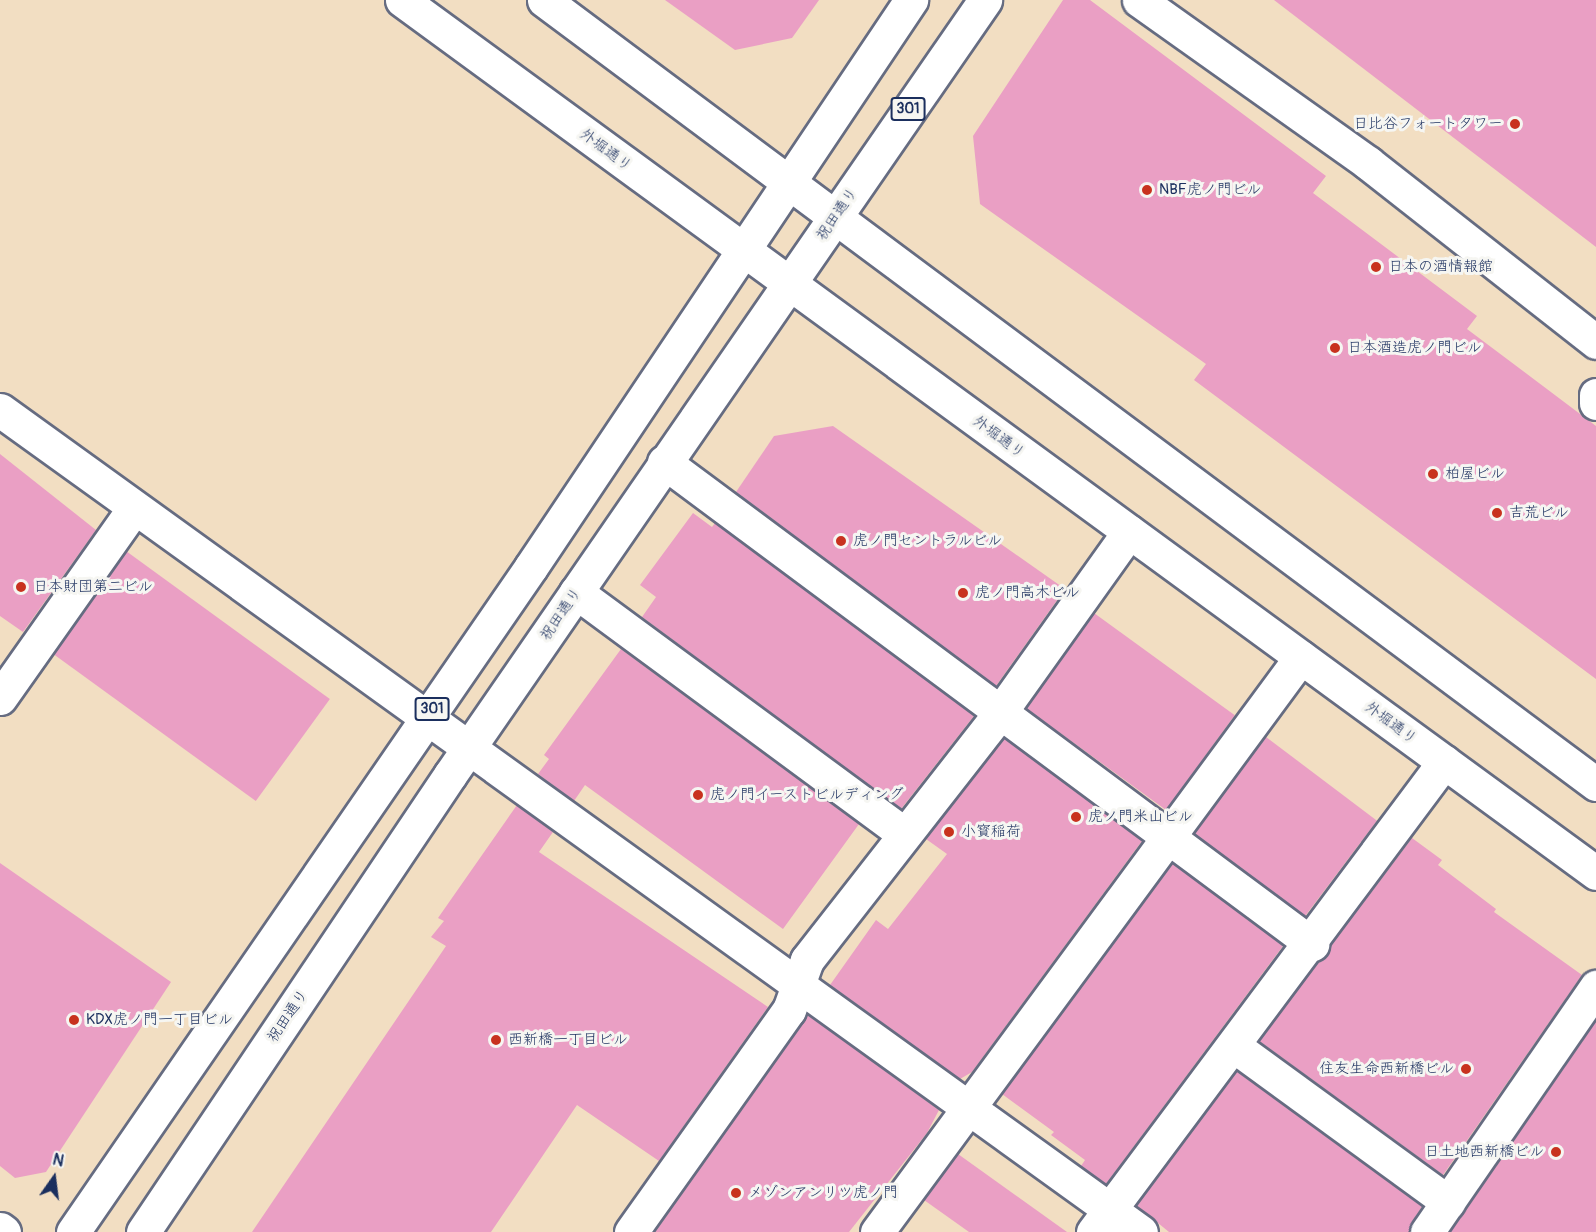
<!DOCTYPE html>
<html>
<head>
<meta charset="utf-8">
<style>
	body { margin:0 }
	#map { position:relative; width:1596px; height:1232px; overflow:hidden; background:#f2dec2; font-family:Pangolin,"Klee One",sans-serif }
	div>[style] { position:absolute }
	.building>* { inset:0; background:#ea9fc4; transform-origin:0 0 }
	.roads { filter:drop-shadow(2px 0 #666c81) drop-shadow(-2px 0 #666c81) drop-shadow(0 2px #666c81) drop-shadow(0 -2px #666c81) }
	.minor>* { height:33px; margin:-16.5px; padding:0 16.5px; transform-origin:16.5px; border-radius:16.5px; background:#fff }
	.major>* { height:33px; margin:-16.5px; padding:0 16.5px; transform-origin:16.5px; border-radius:16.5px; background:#fff }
	.dots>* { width:16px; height:16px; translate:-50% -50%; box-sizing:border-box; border:3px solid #f6f6f2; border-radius:50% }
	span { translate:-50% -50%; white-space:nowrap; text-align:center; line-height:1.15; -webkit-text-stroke:6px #f6f6f2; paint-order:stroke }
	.shield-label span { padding:2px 4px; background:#f6f6f2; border:2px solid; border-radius:4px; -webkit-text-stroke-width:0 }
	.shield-label { font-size:14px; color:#1b2f5e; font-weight:700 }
	.poi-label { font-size:15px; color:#1b2f5e }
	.right { translate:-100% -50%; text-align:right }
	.left { translate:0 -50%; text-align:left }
	.street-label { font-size:15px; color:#1b2f5e }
	.north { position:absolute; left:24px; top:1148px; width:60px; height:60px; -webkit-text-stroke:4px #f6f6f2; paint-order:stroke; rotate:14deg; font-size:16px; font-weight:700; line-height:24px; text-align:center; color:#1b2f5e }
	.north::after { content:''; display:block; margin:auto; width:21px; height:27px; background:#1b2f5e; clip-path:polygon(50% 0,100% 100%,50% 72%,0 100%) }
</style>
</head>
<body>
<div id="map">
	<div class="building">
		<div style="clip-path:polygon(665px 0,819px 0,792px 38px,735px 50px)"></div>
		<div style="clip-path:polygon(1063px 0,1090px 0,1326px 176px,1313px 193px,1477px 316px,1467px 329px,1596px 426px,1596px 679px,1194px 380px,1206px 364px,980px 204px,973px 136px)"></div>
		<div style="clip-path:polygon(1274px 0,1596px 0,1596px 247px)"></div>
		<div style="clip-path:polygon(833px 426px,1065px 589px,996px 686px,736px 492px,774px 436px)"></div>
		<div style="clip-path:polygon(0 454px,96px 530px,23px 632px,0 616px)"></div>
		<div style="clip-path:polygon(693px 513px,712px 527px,715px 523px,974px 716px,901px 809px,642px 617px,656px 597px,640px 585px)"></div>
		<div style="left:126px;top:551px;width:252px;height:126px;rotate:36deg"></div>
		<div style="left:1094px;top:613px;width:174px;height:117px;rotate:36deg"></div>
		<div style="clip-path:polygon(621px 649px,859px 824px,783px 929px,585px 785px,574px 801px,538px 774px,549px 759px,544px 755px)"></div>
		<div style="left:1266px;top:737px;width:139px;height:120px;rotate:37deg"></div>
		<div style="clip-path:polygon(1004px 738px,1142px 841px,972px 1072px,960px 1079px,830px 985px,876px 920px,888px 929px,947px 854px,926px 839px)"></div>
		<div style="clip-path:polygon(517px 805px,553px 832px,539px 852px,768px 1007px,659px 1161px,577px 1105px,491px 1232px,252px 1232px,446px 946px,431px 937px,444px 921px,438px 918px)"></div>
		<div style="clip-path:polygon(1412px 838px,1442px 860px,1438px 865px,1496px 909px,1494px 912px,1582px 975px,1443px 1175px,1259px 1041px)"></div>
		<div style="clip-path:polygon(0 863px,171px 982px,46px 1172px,15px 1178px,0 1166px)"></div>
		<div style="clip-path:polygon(1172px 863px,1283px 946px,1106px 1184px,1081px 1166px,1085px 1160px,1051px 1135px,1054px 1132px,1002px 1094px)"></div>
		<div style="clip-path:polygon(808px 1015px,939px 1110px,927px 1133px,849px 1232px,655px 1232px)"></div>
		<div style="clip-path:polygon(1596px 1020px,1596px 1232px,1450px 1232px,1463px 1213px)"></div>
		<div style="clip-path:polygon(1237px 1071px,1422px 1206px,1409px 1232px,1169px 1232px,1136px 1205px)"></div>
		<div style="clip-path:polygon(958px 1154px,1067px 1232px,969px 1232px,924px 1200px)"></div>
	</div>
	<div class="roads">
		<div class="minor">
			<div style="left:1139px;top:0;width:281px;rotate:35.4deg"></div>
			<div style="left:1368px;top:163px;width:290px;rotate:38.1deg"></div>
			<div style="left:1596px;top:395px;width:8px;rotate:90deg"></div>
			<div style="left:0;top:410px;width:1406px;rotate:35.77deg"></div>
			<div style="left:664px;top:462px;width:808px;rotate:36.64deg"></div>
			<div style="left:576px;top:592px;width:408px;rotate:36.4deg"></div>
			<div style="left:0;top:698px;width:232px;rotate:-54.8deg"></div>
			<div style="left:1234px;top:1046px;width:265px;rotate:36.1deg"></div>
			<div style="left:0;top:1229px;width:5px;rotate:37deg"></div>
			<div style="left:631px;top:1232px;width:272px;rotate:-54.6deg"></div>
			<div style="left:789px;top:1010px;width:53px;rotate:-70.2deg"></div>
			<div style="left:807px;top:960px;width:312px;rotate:-52deg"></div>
			<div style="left:999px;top:714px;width:224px;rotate:-54.5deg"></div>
			<div style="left:877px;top:1232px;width:714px;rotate:-53.6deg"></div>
			<div style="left:1093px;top:1232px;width:587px;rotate:-53.25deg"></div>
			<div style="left:1427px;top:1232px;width:298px;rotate:-55.4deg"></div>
		</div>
		<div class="major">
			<div style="left:402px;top:0;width:1479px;rotate:36.17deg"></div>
			<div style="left:544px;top:0;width:1312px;rotate:36.7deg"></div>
			<div style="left:73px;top:1232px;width:807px;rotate:-55.44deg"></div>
			<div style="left:531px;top:567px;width:683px;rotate:-56.17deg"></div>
			<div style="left:143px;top:1232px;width:551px;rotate:-56.11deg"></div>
			<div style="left:450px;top:775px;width:942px;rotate:-55.38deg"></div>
		</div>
	</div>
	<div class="dots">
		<div style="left:1515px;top:124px;background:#c8321e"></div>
		<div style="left:1147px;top:190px;background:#c8321e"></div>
		<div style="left:1376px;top:267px;background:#c8321e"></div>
		<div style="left:1335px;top:348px;background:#c8321e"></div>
		<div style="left:1433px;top:474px;background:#c8321e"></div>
		<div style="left:1497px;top:513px;background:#c8321e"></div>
		<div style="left:841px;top:541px;background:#c8321e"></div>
		<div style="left:21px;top:587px;background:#c8321e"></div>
		<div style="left:963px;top:593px;background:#c8321e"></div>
		<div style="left:698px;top:795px;background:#c8321e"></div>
		<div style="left:1076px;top:817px;background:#c8321e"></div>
		<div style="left:949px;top:832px;background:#c8321e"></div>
		<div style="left:74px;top:1020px;background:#c8321e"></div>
		<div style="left:496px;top:1040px;background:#c8321e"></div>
		<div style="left:1466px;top:1069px;background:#c8321e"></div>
		<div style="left:1556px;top:1152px;background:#c8321e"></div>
		<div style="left:736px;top:1193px;background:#c8321e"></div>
	</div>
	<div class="shield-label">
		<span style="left:908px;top:109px">301</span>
		<span style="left:432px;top:709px">301</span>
	</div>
	<div class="poi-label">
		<span class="right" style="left:1503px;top:124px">日比谷フォートタワー</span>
		<span class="left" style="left:1159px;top:190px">NBF虎ノ門ビル</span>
		<span class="left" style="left:1388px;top:267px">日本の酒情報館</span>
		<span class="left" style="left:1347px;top:348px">日本酒造虎ノ門ビル</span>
		<span class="left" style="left:1445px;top:474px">柏屋ビル</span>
		<span class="left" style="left:1509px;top:513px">吉荒ビル</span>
		<span class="left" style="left:853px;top:541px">虎ノ門セントラルビル</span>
		<span class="left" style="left:33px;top:587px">日本財団第二ビル</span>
		<span class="left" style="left:975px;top:593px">虎ノ門高木ビル</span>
		<span class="left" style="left:710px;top:795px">虎ノ門イーストビルディング</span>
		<span class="left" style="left:1088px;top:817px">虎ノ門米山ビル</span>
		<span class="left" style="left:961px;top:832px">小寳稲荷</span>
		<span class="left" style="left:86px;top:1020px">KDX虎ノ門一丁目ビル</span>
		<span class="left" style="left:508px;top:1040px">西新橋一丁目ビル</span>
		<span class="right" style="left:1454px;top:1069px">住友生命西新橋ビル</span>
		<span class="right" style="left:1544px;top:1152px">日土地西新橋ビル</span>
		<span class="left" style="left:748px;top:1193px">メゾンアンリツ虎ノ門</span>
	</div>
	<div class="street-label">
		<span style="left:606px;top:150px;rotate:36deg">外堀通り</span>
		<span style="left:837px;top:214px;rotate:-56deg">祝田通り</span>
		<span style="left:999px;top:437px;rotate:36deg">外堀通り</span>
		<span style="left:561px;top:614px;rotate:-56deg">祝田通り</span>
		<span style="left:1391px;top:723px;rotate:36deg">外堀通り</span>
		<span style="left:288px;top:1016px;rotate:-56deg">祝田通り</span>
	</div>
	<div class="north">N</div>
</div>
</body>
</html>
